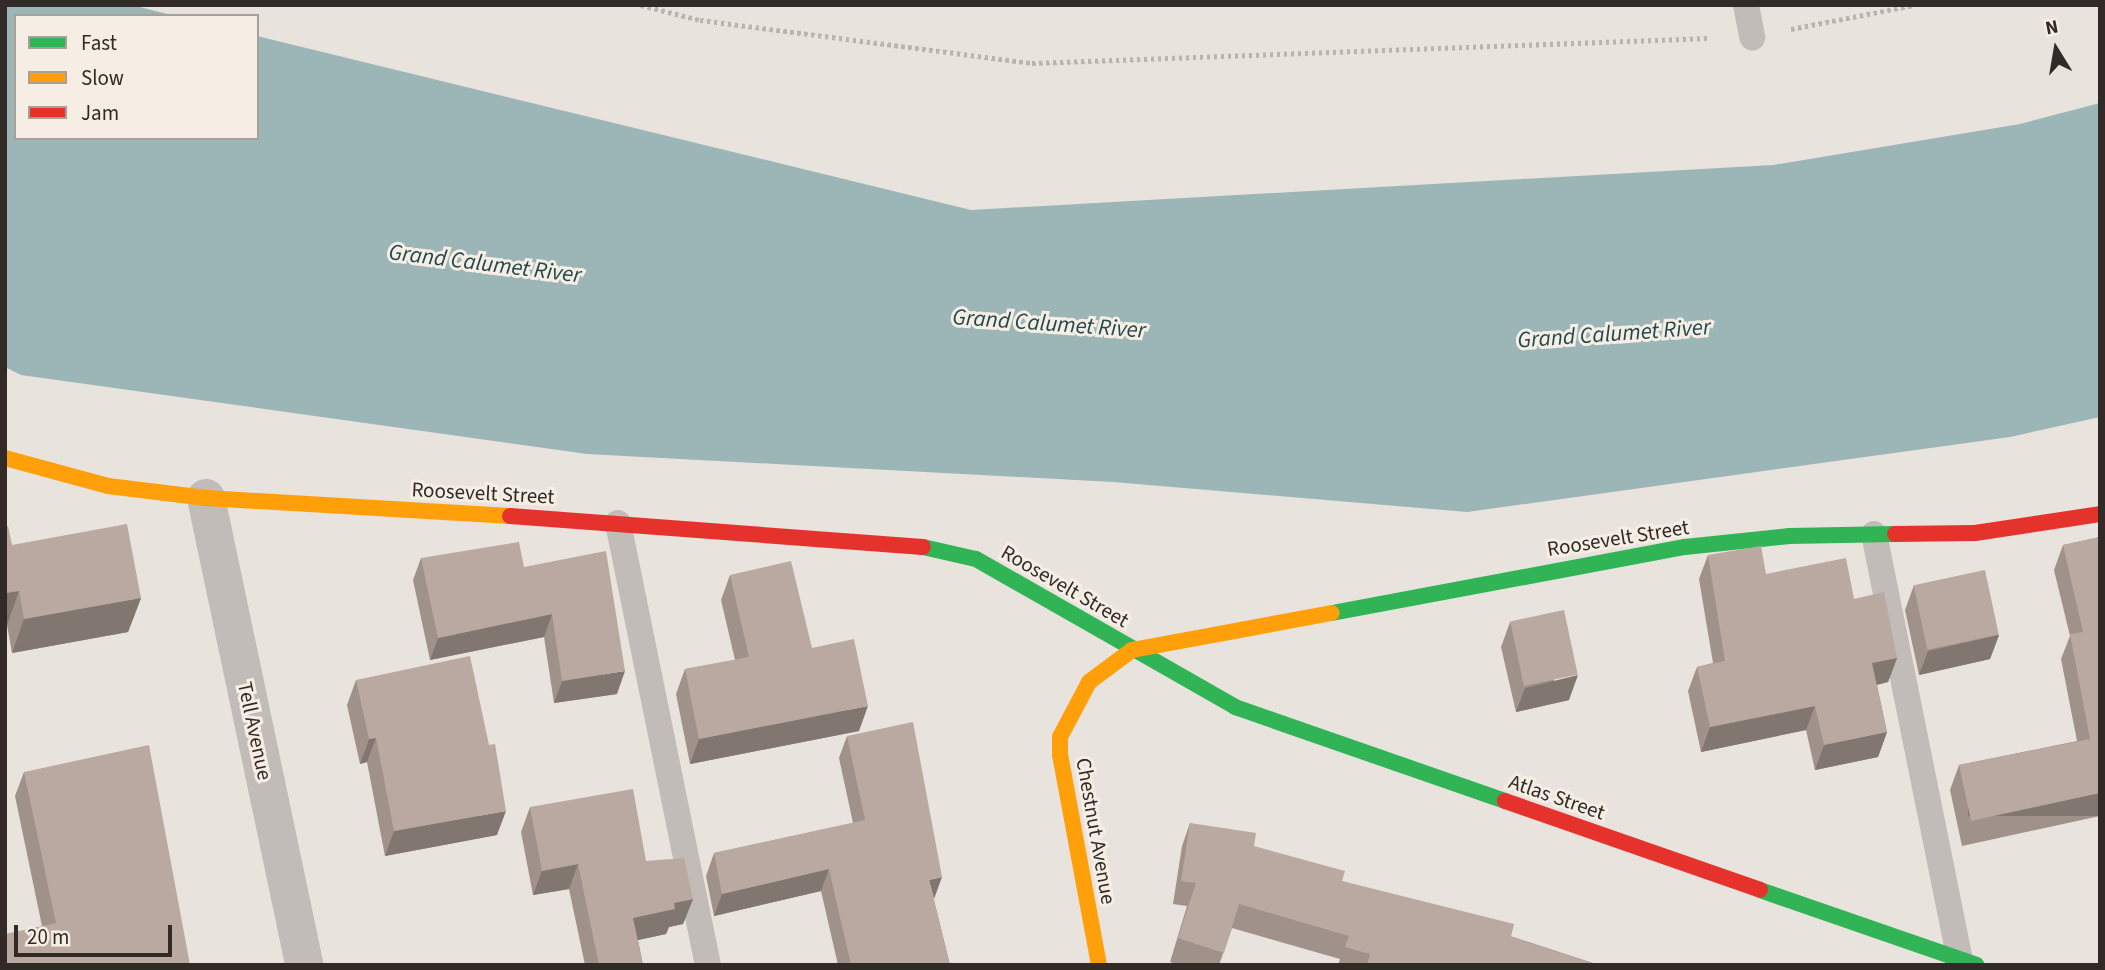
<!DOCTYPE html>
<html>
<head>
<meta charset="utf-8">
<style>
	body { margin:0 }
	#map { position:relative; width:2105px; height:970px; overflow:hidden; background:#e8e3dd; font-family:"Source Sans 3",sans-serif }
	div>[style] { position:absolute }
	.water>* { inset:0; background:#9cb6b7 }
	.path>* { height:4.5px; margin-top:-2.25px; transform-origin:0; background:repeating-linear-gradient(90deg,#bab4af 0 3.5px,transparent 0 7px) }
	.lane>* { height:26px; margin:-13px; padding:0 13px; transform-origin:13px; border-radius:13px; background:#c1bcb7 }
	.street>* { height:38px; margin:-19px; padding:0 19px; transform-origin:19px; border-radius:19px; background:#c1bcb7 }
	.fast>* { height:16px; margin:-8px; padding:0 8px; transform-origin:8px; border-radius:8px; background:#30b455 }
	.slow>* { height:16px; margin:-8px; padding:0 8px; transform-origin:8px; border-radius:8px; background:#ff9f0a }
	.jam>* { height:16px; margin:-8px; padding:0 8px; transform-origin:8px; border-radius:8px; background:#e5322d }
	.wall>* { inset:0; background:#a0918a }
	.shaded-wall>* { inset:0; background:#827670; transform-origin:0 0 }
	.building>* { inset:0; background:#baa9a0; transform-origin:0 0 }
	span { translate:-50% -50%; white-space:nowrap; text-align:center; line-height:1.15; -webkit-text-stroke:6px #f6eee4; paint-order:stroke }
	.street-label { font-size:21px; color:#312a26 }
	.water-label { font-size:23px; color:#20484d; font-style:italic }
	.frame { position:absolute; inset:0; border:7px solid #312a26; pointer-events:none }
	.legend { position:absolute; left:14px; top:14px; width:245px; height:126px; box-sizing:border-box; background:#f6eee4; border:2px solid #a7a098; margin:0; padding:9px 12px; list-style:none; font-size:21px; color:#312a26 }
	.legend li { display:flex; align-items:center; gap:14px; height:35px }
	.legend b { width:35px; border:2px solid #a7a098 }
	.north { position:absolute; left:2021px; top:14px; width:70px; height:70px; -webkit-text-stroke:5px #f6eee4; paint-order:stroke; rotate:349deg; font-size:19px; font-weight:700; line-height:28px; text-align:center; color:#312a26 }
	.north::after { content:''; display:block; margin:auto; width:24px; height:32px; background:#312a26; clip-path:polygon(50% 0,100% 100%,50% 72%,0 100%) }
	.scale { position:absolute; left:14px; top:925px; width:158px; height:32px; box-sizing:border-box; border:4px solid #312a26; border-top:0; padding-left:9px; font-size:21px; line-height:24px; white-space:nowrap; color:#312a26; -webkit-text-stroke:5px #f6eee4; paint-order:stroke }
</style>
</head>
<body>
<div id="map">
	<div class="water">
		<div style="clip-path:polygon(5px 5px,132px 5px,175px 16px,16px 16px,16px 138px,257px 138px,257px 36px,971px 210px,1773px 165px,2020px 124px,2100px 103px,2100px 417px,2010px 437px,1467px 512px,1113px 482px,587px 454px,21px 375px,5px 367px)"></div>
	</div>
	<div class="path">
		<div style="left:641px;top:5px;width:61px;rotate:14.3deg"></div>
		<div style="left:700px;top:20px;width:335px;rotate:7.4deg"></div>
		<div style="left:1032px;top:63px;width:678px;rotate:-2.11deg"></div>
		<div style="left:1791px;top:29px;width:125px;rotate:-11deg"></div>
	</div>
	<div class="lane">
		<div style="left:1746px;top:5px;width:33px;rotate:79deg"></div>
		<div style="left:618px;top:523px;width:451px;rotate:78.5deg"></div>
		<div style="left:1874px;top:534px;width:435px;rotate:78.6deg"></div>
	</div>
	<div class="street">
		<div style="left:206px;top:498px;width:477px;rotate:78.1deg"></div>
	</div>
	<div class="fast">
		<div style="left:923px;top:547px;width:54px;rotate:12.8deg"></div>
		<div style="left:976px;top:559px;width:298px;rotate:29.7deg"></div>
		<div style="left:1235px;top:707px;width:286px;rotate:19.2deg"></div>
		<div style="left:1332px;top:613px;width:359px;rotate:-10.6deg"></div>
		<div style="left:1685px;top:547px;width:105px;rotate:-6deg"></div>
		<div style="left:1789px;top:536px;width:106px;rotate:-1.1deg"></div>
		<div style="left:1760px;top:890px;width:229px;rotate:19.1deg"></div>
	</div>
	<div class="slow">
		<div style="left:5px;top:458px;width:107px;rotate:15.2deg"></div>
		<div style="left:108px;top:486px;width:99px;rotate:7deg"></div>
		<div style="left:206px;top:498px;width:305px;rotate:3.4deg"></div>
		<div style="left:1099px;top:965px;width:214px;rotate:-100.5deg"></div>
		<div style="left:1060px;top:755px;width:18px;rotate:-90deg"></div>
		<div style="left:1060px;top:737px;width:62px;rotate:-62.2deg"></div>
		<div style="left:1089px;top:682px;width:54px;rotate:-36.7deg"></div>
		<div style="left:1132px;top:650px;width:203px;rotate:-10.5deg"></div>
	</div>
	<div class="jam">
		<div style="left:510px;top:516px;width:414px;rotate:4.3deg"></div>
		<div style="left:1895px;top:534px;width:80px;rotate:-0.7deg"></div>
		<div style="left:1975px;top:533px;width:126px;rotate:-8.6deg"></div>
		<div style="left:1505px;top:801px;width:270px;rotate:19.2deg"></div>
	</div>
	<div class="wall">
		<div style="clip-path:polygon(5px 527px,12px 545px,141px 598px,128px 632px,12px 653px,7px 625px,5px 625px)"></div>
		<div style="clip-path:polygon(2100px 537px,2100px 816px,1962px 846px,1950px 790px,1959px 765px,2077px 741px,2061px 659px,2070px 636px,2054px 570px,2063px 545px)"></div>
		<div style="clip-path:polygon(1708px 555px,1766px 574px,1854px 599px,1897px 658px,1888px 682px,1877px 685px,1887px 732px,1878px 757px,1815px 770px,1806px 730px,1701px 752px,1688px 691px,1697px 667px,1713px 663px,1699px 579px)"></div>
		<div style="clip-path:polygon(421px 558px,524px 567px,617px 694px,554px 703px,544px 637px,430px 660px,413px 580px)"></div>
		<div style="clip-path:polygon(730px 575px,812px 648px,859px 731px,690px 764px,676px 694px,685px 669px,735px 660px,721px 600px)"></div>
		<div style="clip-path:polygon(1914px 585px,1999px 635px,1990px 659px,1919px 675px,1905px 610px)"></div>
		<div style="clip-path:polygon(1510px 622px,1569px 700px,1516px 712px,1501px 647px)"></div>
		<div style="clip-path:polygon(356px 680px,497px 835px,385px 856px,367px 762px,360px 764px,347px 705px)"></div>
		<div style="clip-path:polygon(847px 736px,934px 900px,950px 965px,838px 965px,821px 891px,714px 916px,706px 876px,714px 853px,853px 823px,839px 758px)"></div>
		<div style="clip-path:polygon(24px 772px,190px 965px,42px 926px,15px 796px)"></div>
		<div style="clip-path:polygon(530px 807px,646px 861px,693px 899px,683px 924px,669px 927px,666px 934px,638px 940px,643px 965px,585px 965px,569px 889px,533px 895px,521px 832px)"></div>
		<div style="clip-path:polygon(1190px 823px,1342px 881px,1599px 965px,1338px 965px,1340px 959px,1232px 928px,1219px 965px,1180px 965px,1170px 962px,1187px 906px,1173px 904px,1182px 846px)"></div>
	</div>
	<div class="shaded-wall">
		<div style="clip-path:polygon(19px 591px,7px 625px,5px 625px,5px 593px)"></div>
		<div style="clip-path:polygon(141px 598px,128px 632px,12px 653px,24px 619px)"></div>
		<div style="clip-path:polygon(552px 614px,544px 637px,430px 660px,438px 638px)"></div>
		<div style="clip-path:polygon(1999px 635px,1990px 659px,1919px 675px,1928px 651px)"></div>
		<div style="clip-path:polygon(1897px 658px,1888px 682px,1863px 688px,1872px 663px)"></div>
		<div style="clip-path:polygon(625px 671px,617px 694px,554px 703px,562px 681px)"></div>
		<div style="clip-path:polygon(1578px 675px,1569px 700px,1516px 712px,1525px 688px)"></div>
		<div style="clip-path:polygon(868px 706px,859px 731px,690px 764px,699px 739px)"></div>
		<div style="clip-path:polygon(1815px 706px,1806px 730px,1701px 752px,1710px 727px)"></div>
		<div style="clip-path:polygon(1887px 732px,1878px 757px,1815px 770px,1824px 745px)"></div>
		<div style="clip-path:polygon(376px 738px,367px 762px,360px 764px,369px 739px)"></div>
		<div style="left:2100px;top:793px;width:23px;height:132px;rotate:90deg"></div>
		<div style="clip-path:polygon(506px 811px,497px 835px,385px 856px,394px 831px)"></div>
		<div style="clip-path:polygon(578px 864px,569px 889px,533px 895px,542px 871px)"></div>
		<div style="clip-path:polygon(829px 869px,821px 891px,714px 916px,722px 894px)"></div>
		<div style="clip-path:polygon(942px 877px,934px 899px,929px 880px)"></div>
		<div style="clip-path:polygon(693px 899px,683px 924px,669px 927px,666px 934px,624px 943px,633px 918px,674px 903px)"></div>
	</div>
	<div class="building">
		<div style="clip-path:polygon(127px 524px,141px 598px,24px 619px,19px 591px,5px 593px,5px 527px,8px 526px,12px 545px)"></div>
		<div style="clip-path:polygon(2100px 537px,2100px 793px,1971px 821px,1959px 765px,2090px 739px,2070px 634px,2083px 632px,2063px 545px)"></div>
		<div style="clip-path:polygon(519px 542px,524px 567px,606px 551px,625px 671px,562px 681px,552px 614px,438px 638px,421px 558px)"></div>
		<div style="clip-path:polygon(1761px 546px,1766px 574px,1846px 558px,1854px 599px,1884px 592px,1897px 658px,1872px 663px,1887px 732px,1824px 745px,1815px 706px,1710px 727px,1697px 667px,1725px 661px,1708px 555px)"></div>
		<div style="clip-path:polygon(791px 561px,812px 648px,854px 639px,868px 706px,699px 739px,685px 669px,749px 657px,730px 575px)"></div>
		<div style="left:1985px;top:570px;width:66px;height:73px;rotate:78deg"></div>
		<div style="left:1564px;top:610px;width:66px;height:55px;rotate:78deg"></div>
		<div style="clip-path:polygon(470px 656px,489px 745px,495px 744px,506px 811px,394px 831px,376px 738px,369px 739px,356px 680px)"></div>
		<div style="clip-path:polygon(913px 722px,942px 877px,929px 880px,950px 965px,851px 965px,829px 869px,722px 894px,714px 853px,865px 820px,847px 736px)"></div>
		<div style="clip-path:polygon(149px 745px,190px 965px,5px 965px,5px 934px,56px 923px,24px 772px)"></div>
		<div style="clip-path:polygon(633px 789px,646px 861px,684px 858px,693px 899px,674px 903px,675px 909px,633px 918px,643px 965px,599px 965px,578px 864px,542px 871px,530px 807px)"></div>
		<div style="clip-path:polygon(1190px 823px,1256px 833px,1254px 846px,1345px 871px,1342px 881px,1514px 924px,1511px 937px,1599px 965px,1367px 965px,1370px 954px,1345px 947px,1349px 936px,1239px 904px,1224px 953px,1178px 938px,1196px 883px,1181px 881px)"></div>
	</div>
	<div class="street-label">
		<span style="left:483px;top:493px;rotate:3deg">Roosevelt Street</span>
		<span style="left:1618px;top:538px;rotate:-9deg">Roosevelt Street</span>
		<span style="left:1065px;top:586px;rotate:30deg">Roosevelt Street</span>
		<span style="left:255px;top:731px;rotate:78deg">Tell Avenue</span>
		<span style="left:1557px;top:797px;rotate:19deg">Atlas Street</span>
		<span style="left:1096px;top:831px;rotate:80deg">Chestnut Avenue</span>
	</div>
	<div class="water-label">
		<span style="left:485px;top:264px;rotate:7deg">Grand Calumet River</span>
		<span style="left:1049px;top:324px;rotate:4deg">Grand Calumet River</span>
		<span style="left:1614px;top:334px;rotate:-4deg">Grand Calumet River</span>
	</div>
	<div class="frame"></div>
	<ul class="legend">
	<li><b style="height:9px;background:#30b455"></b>Fast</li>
	<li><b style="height:9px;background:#ff9f0a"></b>Slow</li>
	<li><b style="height:9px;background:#e5322d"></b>Jam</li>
	</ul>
	<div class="north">N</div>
	<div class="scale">20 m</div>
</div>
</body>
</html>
